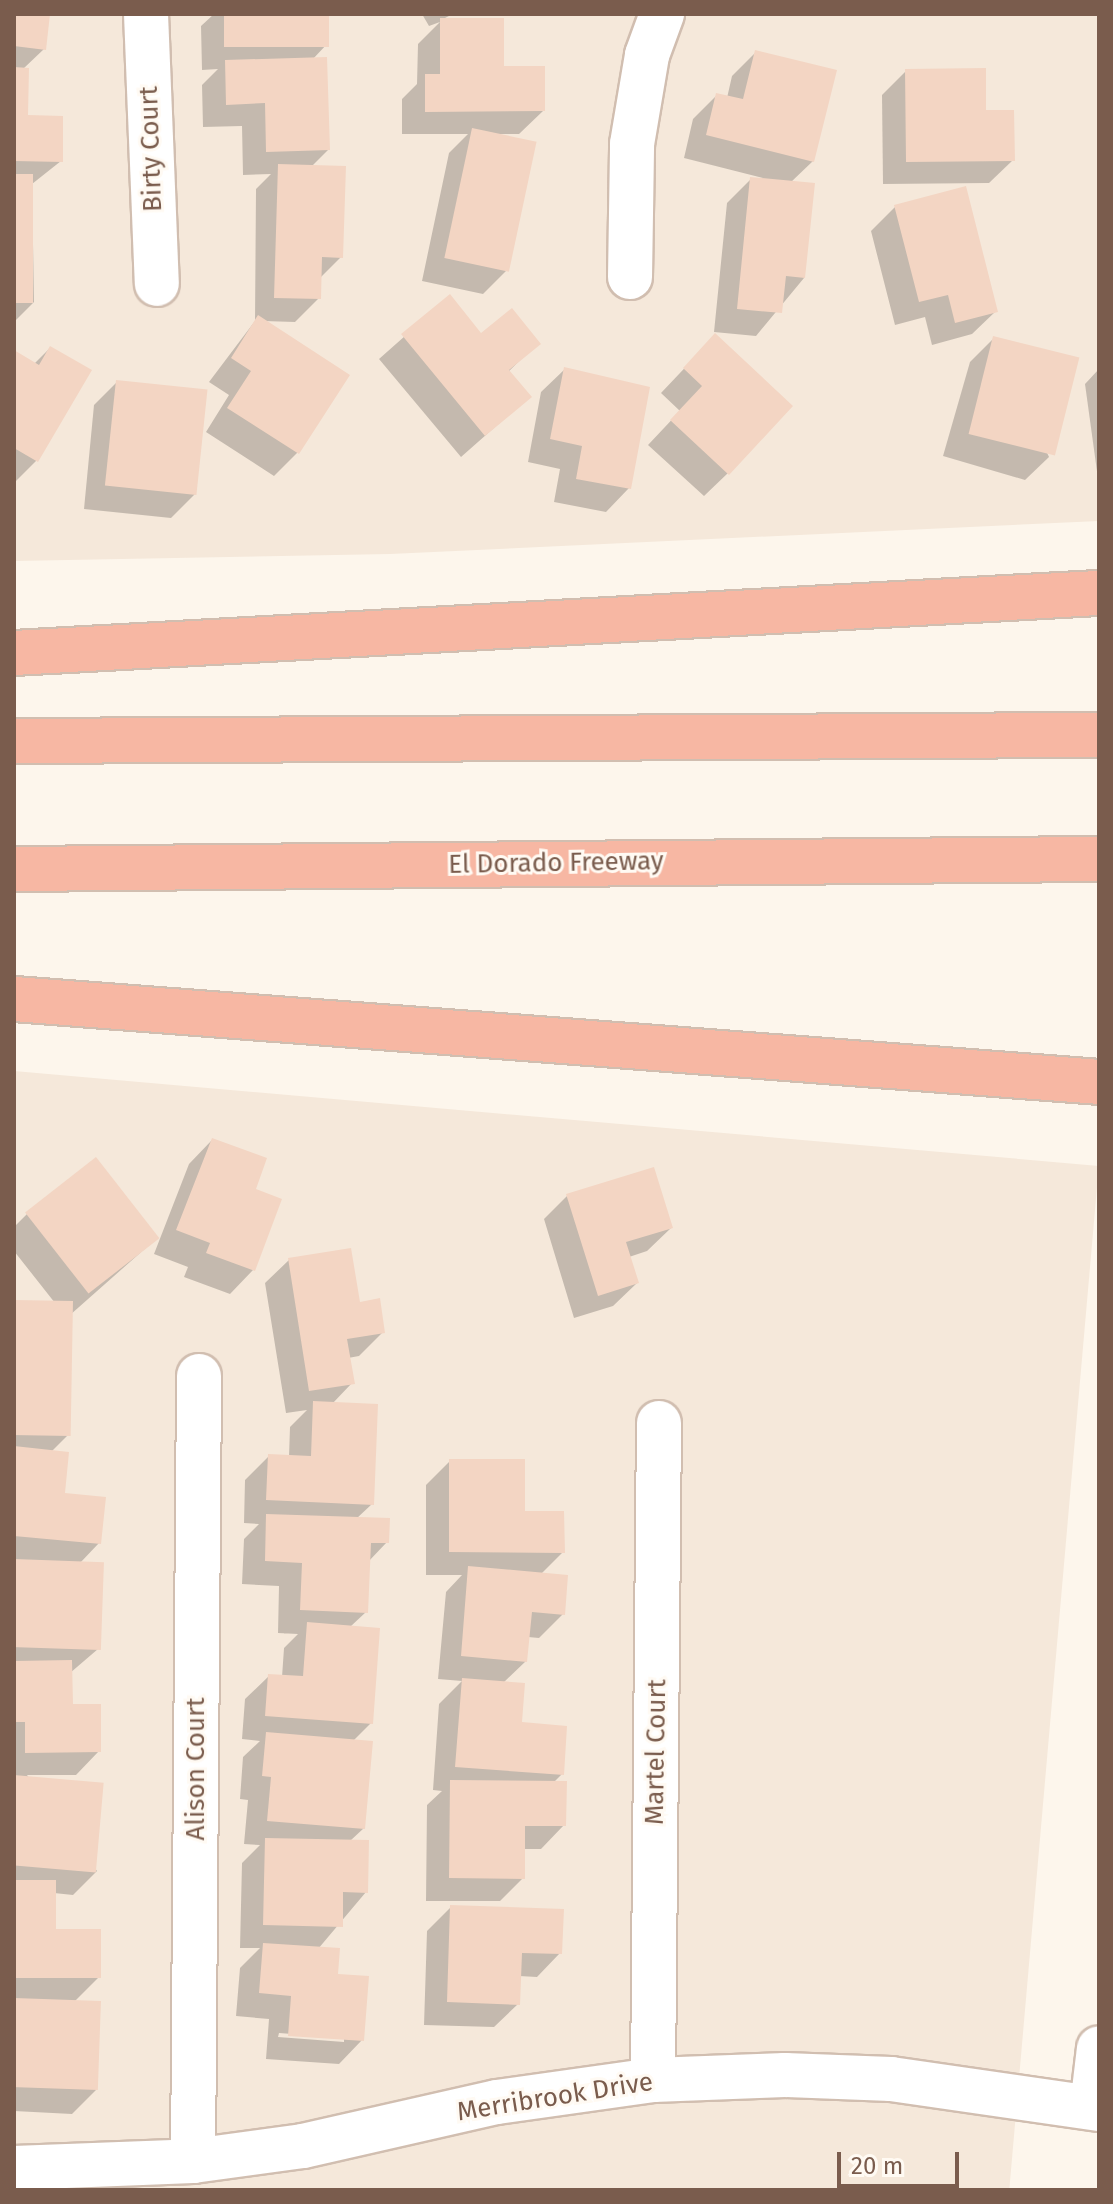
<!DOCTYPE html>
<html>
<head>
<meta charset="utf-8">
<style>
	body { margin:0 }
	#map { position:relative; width:1113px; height:2204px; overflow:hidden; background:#fdf6ec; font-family:"Fira Sans",sans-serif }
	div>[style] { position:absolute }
	.residential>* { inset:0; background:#f5e8da; transform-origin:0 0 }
	.shadow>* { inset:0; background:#0003 }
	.building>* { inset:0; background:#f3d5c3; transform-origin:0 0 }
	.roads { filter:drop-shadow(2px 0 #d1beb0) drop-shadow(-2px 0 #d1beb0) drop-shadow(0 2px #d1beb0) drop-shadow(0 -2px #d1beb0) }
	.minor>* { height:44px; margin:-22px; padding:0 22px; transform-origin:22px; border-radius:22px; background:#fff }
	.highway>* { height:44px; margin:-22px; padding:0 22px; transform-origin:22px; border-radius:22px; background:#f7b7a3 }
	span { translate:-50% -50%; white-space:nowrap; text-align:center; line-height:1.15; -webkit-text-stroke:6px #fffaf3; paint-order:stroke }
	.street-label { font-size:26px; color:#7a5c4d }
	.frame { position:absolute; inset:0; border:16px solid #7a5c4d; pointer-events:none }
	.scale { position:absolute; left:837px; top:2152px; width:122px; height:36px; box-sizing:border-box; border:4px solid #7a5c4d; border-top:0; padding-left:10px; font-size:24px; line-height:28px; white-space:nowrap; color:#7a5c4d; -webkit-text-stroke:6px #fffaf3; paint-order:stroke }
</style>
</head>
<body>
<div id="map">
	<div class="residential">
		<div style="clip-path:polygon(14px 14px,1099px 14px,1099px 521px,390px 554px,14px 561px)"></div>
		<div style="left:14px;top:1071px;width:1089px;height:1119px;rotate:5deg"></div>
	</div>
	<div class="shadow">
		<div style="clip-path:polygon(14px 14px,48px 14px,44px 49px,23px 69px,26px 117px,61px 161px,32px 184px,34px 302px,14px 322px)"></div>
		<div style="clip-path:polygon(214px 14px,327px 14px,328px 43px,312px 60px,328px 150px,311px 167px,341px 257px,319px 279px,319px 298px,295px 322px,263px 321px,298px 452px,274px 476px,206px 432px,229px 395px,209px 382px,255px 321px,256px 189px,271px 174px,243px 175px,242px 126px,203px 127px,202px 85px,218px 69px,202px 70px,201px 26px)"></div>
		<div style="clip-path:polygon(422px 14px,453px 14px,441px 20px,502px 68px,543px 111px,519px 134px,500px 134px,506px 271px,483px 294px,422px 281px,449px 153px,468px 134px,402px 134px,402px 99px,417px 84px,418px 44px,440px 22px,429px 26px)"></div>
		<div style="clip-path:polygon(756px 52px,813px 161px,790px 183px,804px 278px,756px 336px,714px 332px,727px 203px,751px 179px,763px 178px,684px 158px,693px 119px,717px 95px,727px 98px,732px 76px)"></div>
		<div style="clip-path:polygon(906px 71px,984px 112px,1013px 160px,989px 183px,883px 184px,882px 95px)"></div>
		<div style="clip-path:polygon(895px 207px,996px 311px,972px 334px,932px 345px,925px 317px,895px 325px,871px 231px)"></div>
		<div style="clip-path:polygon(449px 297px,481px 335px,538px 343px,508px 372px,529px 397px,461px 457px,379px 359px)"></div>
		<div style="clip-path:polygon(715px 336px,728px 473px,704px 496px,648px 445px,680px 411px,661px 393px)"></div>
		<div style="clip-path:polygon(994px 338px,1049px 457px,1025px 480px,943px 456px,970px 362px)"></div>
		<div style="clip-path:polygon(50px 348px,37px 460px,14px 483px,14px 353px,34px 364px)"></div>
		<div style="clip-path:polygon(565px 369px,629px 488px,606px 512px,554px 502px,560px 469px,528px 462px,541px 392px)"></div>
		<div style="clip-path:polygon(1099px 369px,1099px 486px,1085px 384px)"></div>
		<div style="clip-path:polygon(117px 382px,195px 494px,171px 518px,84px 509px,94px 405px)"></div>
		<div style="clip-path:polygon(212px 1140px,253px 1190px,280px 1200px,253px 1270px,230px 1294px,184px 1277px,188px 1267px,154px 1254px,189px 1164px)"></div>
		<div style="clip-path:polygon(567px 1196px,671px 1228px,647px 1251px,629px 1257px,637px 1283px,613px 1306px,574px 1318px,544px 1219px)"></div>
		<div style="clip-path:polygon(27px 1214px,157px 1238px,70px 1315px,68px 1435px,51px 1452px,63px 1495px,99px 1543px,80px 1563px,98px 1649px,70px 1673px,71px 1706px,99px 1751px,76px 1775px,27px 1775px,97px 1871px,73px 1895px,54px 1893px,54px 1931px,99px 1977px,74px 2002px,96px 2090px,72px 2114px,14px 2111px,14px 1302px,55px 1303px,14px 1251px,14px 1227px)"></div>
		<div style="clip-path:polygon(evenodd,289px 1260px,358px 1304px,383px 1332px,359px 1356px,348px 1358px,352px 1383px,332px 1404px,372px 1504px,356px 1519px,387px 1542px,368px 1562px,366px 1612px,350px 1627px,371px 1723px,353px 1741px,364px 1828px,350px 1841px,366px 1892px,318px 1949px,336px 1976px,362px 2040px,339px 2064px,266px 2059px,269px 2019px,236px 2016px,240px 1968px,260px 1948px,240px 1948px,242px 1863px,260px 1845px,244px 1844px,248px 1800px,240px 1799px,243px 1757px,260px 1741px,242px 1739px,245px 1699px,269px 1676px,282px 1677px,284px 1648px,298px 1634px,278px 1633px,279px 1586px,242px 1584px,244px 1539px,259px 1524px,244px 1523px,245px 1480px,269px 1456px,289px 1457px,290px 1427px,307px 1410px,286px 1413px,265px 1283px,289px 1260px,279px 2033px,344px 2038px,344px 2042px,278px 2037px,279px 2033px)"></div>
		<div style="clip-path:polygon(450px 1461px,523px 1513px,563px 1552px,541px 1574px,563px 1614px,539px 1638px,528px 1637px,526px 1661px,503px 1683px,520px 1724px,562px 1774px,553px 1783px,564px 1825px,541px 1849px,523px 1849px,523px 1878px,500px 1901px,426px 1901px,427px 1805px,442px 1791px,433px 1790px,439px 1704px,462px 1681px,438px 1679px,446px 1592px,462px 1575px,426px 1575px,426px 1485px)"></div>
		<div style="clip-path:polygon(451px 1907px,560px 1953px,537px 1977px,519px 1976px,518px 2004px,494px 2027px,424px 2025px,427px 1931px)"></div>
	</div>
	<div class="building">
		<div style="clip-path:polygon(14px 14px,50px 14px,46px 50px,14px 46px)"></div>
		<div style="left:224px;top:14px;width:105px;height:33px"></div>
		<div style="clip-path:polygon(440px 18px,504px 18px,504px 66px,545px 66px,545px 111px,425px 112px,425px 74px,440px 74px)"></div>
		<div style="clip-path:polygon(755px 50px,837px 70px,814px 162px,706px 135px,716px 93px,743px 99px)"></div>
		<div style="clip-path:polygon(327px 57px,330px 150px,266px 152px,265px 103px,226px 105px,225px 60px)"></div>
		<div style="clip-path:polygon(14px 67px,29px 68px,28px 115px,63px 116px,63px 162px,14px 161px)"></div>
		<div style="clip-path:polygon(986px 68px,986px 110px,1014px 110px,1015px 161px,906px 162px,905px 69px)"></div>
		<div style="left:472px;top:128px;width:66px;height:133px;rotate:12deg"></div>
		<div style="clip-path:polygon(278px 164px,346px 166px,343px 258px,322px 257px,321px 299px,274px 298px)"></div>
		<div style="left:14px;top:174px;width:19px;height:129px"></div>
		<div style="clip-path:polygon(750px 177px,815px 183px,805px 278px,786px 276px,782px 313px,737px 309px)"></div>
		<div style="clip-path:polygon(966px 186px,998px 312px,955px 323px,948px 295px,919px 302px,894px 205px)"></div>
		<div style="clip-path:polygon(450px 294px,481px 333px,512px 308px,541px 344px,509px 370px,532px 397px,485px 436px,401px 334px)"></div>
		<div style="clip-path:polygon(258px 315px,350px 375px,299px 454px,227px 408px,251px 371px,231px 358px)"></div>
		<div style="clip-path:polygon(715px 333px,793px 406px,729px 475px,670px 420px,702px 386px,683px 368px)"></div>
		<div style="left:993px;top:336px;width:89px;height:101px;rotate:14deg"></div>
		<div style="clip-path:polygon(50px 346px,92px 370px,38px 462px,14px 448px,14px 350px,39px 365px)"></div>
		<div style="clip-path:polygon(564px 367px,650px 387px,631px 489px,576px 479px,582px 446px,550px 439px)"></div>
		<div style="left:116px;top:380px;width:92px;height:106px;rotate:6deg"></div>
		<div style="clip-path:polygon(212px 1138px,267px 1158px,256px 1189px,282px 1199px,255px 1271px,206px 1253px,210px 1243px,176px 1230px)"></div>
		<div style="left:96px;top:1157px;width:103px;height:90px;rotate:52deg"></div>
		<div style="clip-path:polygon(654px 1167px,673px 1228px,626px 1242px,639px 1283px,598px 1296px,566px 1194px)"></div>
		<div style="clip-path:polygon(351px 1248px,360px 1302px,380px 1298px,385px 1333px,347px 1339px,355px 1384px,309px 1391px,288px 1258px)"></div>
		<div style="left:14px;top:1300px;width:59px;height:135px;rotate:1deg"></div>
		<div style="clip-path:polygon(313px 1401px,378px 1404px,374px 1505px,266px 1500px,268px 1454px,311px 1456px)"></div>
		<div style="clip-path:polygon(14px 1446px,69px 1452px,65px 1493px,106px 1497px,101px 1544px,14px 1536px)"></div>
		<div style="clip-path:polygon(449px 1459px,525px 1459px,525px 1511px,564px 1511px,565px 1553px,449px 1552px)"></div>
		<div style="clip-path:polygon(266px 1514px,390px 1518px,389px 1543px,371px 1543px,368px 1613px,300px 1610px,302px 1563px,265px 1561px)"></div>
		<div style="left:14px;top:1559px;width:90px;height:88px;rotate:2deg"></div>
		<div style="clip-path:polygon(468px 1566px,568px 1575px,565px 1615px,532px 1612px,527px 1662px,461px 1656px)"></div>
		<div style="clip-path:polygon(307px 1622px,380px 1628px,373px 1724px,265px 1716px,268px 1674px,303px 1676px)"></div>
		<div style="clip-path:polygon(72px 1660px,73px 1704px,101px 1704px,101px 1752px,25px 1753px,25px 1722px,14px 1722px,14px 1661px)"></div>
		<div style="clip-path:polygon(462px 1678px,525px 1683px,522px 1722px,567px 1726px,564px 1775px,455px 1767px)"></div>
		<div style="clip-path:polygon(266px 1732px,373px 1741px,365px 1829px,267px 1821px,271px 1777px,262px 1776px)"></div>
		<div style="left:14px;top:1775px;width:90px;height:90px;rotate:5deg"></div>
		<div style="clip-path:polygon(450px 1780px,567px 1781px,566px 1826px,525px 1826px,525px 1879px,449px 1878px)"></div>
		<div style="clip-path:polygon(265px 1838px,369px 1840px,368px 1893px,343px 1892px,343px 1927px,263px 1925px)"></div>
		<div style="clip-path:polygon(14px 1880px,56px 1880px,56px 1929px,101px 1929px,101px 1978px,14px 1978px)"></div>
		<div style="clip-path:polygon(450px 1905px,564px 1909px,562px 1954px,522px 1953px,520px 2005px,447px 2002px)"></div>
		<div style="clip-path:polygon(263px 1943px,340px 1948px,338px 1974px,369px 1976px,364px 2041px,288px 2036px,291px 1996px,259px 1993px)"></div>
		<div style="left:14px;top:1998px;width:87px;height:89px;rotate:2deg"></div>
	</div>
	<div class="roads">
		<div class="minor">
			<div style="left:146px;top:14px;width:270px;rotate:87.7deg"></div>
			<div style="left:630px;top:277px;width:133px;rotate:-89.1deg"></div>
			<div style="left:632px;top:144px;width:90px;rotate:-80.4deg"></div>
			<div style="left:647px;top:55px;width:44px;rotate:-69.9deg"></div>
			<div style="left:653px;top:2080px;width:657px;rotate:-89.48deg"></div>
			<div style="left:1092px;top:2107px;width:59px;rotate:-83.2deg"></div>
			<div style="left:193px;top:2161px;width:785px;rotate:-89.56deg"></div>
			<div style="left:14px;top:2168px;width:179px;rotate:-2.2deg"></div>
			<div style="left:193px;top:2161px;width:111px;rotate:-7.8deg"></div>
			<div style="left:303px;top:2146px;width:199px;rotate:-12.8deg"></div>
			<div style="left:497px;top:2102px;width:158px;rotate:-8deg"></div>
			<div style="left:653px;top:2080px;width:132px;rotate:-2.2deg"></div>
			<div style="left:785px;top:2075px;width:106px;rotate:2.2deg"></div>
			<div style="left:891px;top:2079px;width:210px;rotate:8.2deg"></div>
		</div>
		<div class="highway">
			<div style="left:14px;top:653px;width:1087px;rotate:-3.17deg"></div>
			<div style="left:14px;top:741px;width:1085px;rotate:-0.32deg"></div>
			<div style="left:14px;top:869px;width:1085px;rotate:-0.53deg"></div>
			<div style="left:14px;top:999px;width:1088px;rotate:4.37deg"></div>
		</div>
	</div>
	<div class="street-label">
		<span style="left:151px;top:149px;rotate:-92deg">Birty Court</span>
		<span style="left:556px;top:863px;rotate:-1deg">El Dorado Freeway</span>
		<span style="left:656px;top:1752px;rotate:-89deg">Martel Court</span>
		<span style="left:196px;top:1769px;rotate:-90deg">Alison Court</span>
		<span style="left:555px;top:2097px;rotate:-9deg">Merribrook Drive</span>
	</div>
	<div class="frame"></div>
	<div class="scale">20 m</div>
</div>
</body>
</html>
